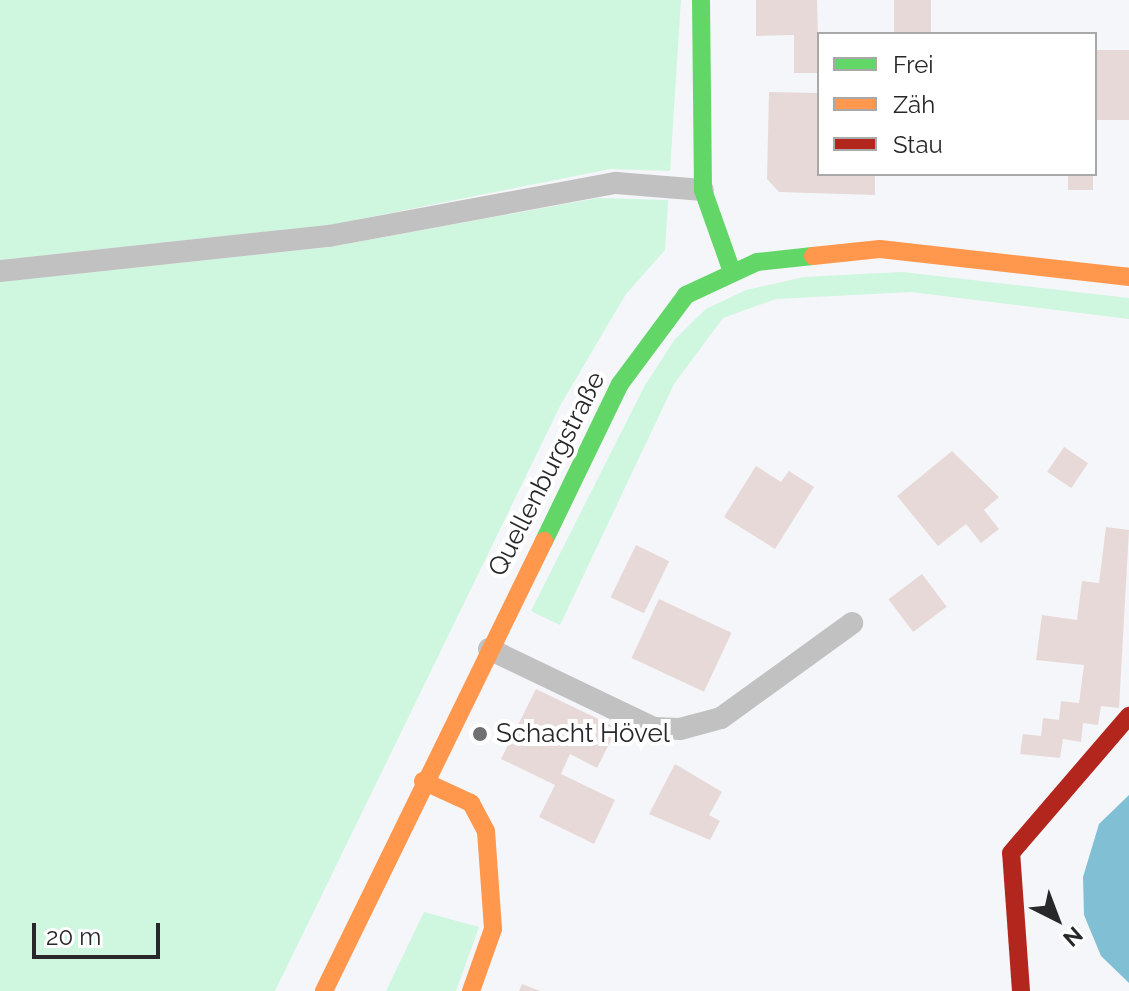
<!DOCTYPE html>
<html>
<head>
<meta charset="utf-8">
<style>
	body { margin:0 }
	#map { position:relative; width:1129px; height:991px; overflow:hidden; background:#f5f6f9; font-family:Raleway,sans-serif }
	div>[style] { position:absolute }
	.green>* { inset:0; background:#cff6df }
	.water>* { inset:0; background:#81bfd4 }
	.building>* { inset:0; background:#e7d9d7; transform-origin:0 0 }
	.lane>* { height:22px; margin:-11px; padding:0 11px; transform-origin:11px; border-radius:11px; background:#c2c1c2 }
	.fast>* { height:18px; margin:-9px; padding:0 9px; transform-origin:9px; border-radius:9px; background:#63d668 }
	.slow>* { height:18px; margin:-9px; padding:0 9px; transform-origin:9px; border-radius:9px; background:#ff974d }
	.jam>* { height:18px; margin:-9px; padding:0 9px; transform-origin:9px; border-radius:9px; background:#b3261e }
	.dots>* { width:22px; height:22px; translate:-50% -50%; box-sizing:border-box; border:4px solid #fff; border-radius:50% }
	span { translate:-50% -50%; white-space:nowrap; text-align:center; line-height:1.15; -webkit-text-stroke:8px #fff; paint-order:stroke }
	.street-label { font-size:26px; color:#28282a }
	.poi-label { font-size:26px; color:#28282a }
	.left { translate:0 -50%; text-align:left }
	.legend { position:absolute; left:817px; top:32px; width:280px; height:144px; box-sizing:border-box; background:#fff; border:2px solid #a9a9aa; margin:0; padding:10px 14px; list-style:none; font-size:24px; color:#28282a }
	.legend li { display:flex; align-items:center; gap:16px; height:40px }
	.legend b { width:40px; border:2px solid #a9a9aa }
	.north { position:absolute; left:1017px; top:879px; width:80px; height:80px; -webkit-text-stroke:6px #fff; paint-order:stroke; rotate:138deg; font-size:22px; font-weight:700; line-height:32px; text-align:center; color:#28282a }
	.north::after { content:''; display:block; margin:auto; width:28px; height:36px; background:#28282a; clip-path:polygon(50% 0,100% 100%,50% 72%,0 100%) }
	.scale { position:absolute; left:32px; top:923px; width:128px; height:36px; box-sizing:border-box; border:4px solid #28282a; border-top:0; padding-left:10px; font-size:24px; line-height:28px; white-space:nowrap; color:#28282a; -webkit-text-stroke:6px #fff; paint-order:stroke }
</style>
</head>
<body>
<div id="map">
	<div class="green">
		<div style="clip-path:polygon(0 0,681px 0,670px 171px,610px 169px,330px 225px,0 260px)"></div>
		<div style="clip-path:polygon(598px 198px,668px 200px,665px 250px,626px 294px,561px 404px,275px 991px,0 991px,0 282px,330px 247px)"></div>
		<div style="clip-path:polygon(902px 272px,1129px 298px,1129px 319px,911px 292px,776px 299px,723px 318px,674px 384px,560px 625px,531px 611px,644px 387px,675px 339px,706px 309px,746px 290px,804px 277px)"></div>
		<div style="clip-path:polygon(424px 912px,479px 927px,456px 991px,386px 991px)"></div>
	</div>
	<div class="water">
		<div style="clip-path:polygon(1129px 795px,1129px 983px,1101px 956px,1084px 915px,1083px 877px,1099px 824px)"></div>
	</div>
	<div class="building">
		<div style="clip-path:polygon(756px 0,817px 0,819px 73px,794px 73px,794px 35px,756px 36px)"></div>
		<div style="left:894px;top:0;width:37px;height:34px"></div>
		<div style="left:1095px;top:50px;width:34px;height:70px"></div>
		<div style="clip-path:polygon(769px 92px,819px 93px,819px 174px,875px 174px,875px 195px,779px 192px,767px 179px)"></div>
		<div style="left:1068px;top:174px;width:25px;height:16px"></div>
		<div style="left:1064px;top:447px;width:29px;height:30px;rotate:34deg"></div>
		<div style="clip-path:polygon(952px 451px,999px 497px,984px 510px,999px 529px,981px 543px,966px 524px,938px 546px,897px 496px)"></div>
		<div style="clip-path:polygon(756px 466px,781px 482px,789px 471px,814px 487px,775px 549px,724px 517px)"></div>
		<div style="clip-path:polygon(1106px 527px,1129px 530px,1119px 708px,1101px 706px,1098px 725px,1083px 723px,1081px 742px,1063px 739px,1060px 758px,1020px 754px,1023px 734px,1041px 736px,1043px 718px,1059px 720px,1061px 701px,1079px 703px,1084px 665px,1036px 660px,1042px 615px,1077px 620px,1082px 581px,1099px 583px)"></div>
		<div style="left:636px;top:545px;width:37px;height:58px;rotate:26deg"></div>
		<div style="left:922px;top:574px;width:41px;height:42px;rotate:53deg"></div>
		<div style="left:659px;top:599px;width:80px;height:65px;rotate:25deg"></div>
		<div style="clip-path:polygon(536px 689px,617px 728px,597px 768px,570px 754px,561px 774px,615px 800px,594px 844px,539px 817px,555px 785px,501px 759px)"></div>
		<div style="clip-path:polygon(675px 764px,722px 792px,709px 815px,720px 821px,710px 840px,649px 814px)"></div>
		<div style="clip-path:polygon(522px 984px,540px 991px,519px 991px)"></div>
	</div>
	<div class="lane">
		<div style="left:0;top:271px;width:331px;rotate:-6.1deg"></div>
		<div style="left:329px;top:236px;width:292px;rotate:-10.5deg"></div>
		<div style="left:616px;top:183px;width:87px;rotate:4.6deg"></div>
		<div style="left:489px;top:649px;width:183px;rotate:25.6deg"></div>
		<div style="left:654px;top:728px;width:26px;rotate:2deg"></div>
		<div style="left:680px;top:729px;width:42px;rotate:-15deg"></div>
		<div style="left:721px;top:718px;width:162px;rotate:-35.9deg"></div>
	</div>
	<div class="fast">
		<div style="left:701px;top:0;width:190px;rotate:89.4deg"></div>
		<div style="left:703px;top:190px;width:84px;rotate:70.5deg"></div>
		<div style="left:544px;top:541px;width:174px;rotate:-64.2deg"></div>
		<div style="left:620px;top:384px;width:111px;rotate:-53.4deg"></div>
		<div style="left:686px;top:295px;width:78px;rotate:-24.9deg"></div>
		<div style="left:757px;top:262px;width:56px;rotate:-6.1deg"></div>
	</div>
	<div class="slow">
		<div style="left:813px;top:256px;width:67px;rotate:-6deg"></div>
		<div style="left:880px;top:249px;width:251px;rotate:6.4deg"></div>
		<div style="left:423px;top:781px;width:53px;rotate:24.6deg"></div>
		<div style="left:471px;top:803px;width:32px;rotate:62deg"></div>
		<div style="left:486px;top:831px;width:98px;rotate:85.9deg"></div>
		<div style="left:493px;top:929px;width:66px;rotate:109.5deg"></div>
		<div style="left:324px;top:991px;width:501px;rotate:-63.95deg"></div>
	</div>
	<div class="jam">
		<div style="left:1021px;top:991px;width:138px;rotate:-94.1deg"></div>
		<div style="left:1011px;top:853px;width:181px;rotate:-49.3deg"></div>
	</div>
	<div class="dots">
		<div style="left:480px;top:734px;background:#707072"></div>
	</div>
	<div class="street-label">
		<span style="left:547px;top:474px;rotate:-63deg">Quellenburgstraße</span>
	</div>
	<div class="poi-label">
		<span class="left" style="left:496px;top:734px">Schacht Hövel</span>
	</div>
	<ul class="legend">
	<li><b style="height:10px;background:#63d668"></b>Frei</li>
	<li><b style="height:10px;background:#ff974d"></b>Zäh</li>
	<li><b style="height:10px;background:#b3261e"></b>Stau</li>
	</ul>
	<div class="north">N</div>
	<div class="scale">20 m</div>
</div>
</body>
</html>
